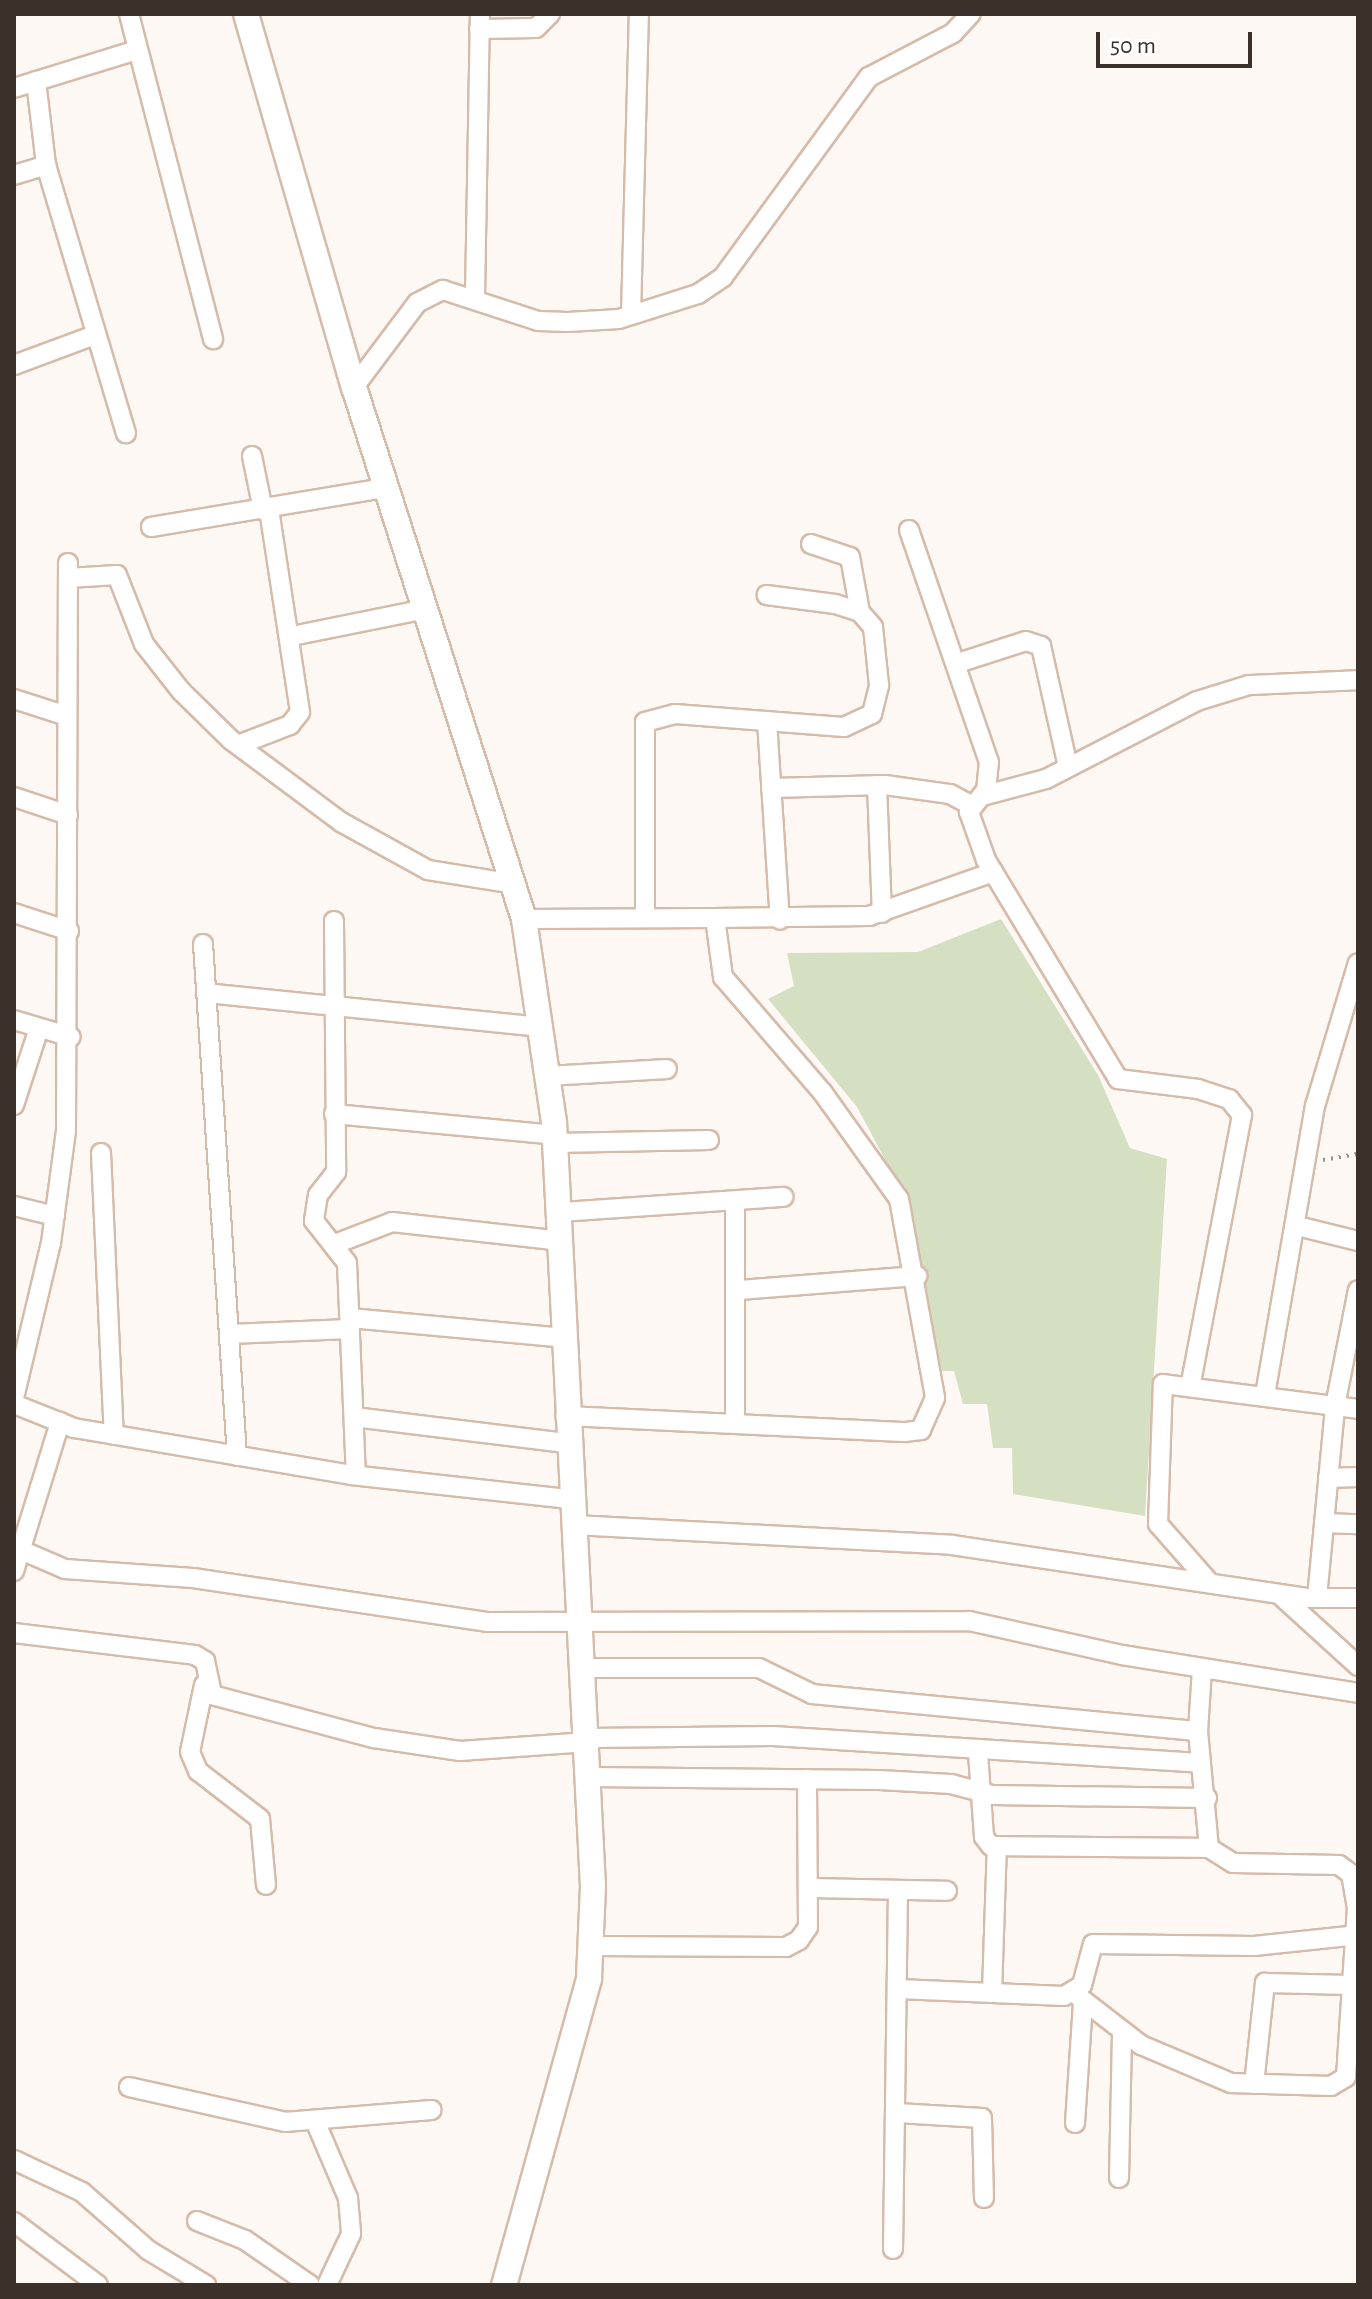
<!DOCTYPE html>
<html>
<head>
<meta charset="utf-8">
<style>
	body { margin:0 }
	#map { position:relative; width:1372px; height:2299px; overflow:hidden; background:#fef8f5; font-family:"Alegreya Sans",sans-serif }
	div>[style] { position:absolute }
	.green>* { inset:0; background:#d5dfc1 }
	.path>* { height:4px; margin-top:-2px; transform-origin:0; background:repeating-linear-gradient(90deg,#99918c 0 2px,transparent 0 8px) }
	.roads { filter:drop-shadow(2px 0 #d4bbaa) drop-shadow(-2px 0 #d4bbaa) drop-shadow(0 2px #d4bbaa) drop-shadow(0 -2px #d4bbaa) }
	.street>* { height:18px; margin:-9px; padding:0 9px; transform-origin:9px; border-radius:9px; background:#fff }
	.secondary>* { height:24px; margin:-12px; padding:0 12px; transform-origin:12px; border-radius:12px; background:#fff }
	span { translate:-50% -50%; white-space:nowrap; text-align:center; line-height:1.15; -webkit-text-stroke:7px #fff; paint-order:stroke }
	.frame { position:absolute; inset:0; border:16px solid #3b312a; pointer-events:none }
	.scale { position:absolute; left:1096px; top:32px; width:156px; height:36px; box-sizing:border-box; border:4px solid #3b312a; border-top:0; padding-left:10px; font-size:24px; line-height:28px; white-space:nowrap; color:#3b312a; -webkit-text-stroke:6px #fff; paint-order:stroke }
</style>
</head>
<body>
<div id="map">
	<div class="green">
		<div style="clip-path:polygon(1001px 919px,1098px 1075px,1130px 1148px,1167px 1159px,1145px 1516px,1013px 1494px,1012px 1448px,993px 1448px,987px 1404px,963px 1404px,954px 1371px,942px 1371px,904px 1195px,857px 1107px,768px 999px,794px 986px,787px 953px,918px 952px)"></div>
	</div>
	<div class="path">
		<div style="left:1323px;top:1160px;width:36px;rotate:-10deg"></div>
	</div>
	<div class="roads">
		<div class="street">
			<div style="left:129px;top:14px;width:336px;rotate:75.5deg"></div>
			<div style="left:479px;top:29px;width:57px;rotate:-1deg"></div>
			<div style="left:536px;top:28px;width:20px;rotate:-45deg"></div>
			<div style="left:36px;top:81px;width:85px;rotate:83.2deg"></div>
			<div style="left:46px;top:165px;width:280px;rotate:73.4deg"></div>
			<div style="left:14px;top:88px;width:129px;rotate:-17.2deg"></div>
			<div style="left:14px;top:175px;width:34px;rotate:-17deg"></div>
			<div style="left:475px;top:297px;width:283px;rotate:-89deg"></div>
			<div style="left:631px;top:315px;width:301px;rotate:-88.5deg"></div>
			<div style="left:14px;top:365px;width:83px;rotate:-20.4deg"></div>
			<div style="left:354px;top:387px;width:105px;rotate:-53.1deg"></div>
			<div style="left:417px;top:303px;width:29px;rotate:-27deg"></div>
			<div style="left:443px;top:290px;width:100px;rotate:18.1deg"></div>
			<div style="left:538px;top:321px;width:30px;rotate:2deg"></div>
			<div style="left:568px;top:322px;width:51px;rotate:-3.4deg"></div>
			<div style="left:619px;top:319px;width:83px;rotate:-17.6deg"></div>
			<div style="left:698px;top:294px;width:30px;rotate:-34deg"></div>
			<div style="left:723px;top:277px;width:248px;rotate:-53.9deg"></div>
			<div style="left:869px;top:77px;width:95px;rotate:-27.6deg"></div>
			<div style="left:953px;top:33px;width:26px;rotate:-47deg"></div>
			<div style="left:252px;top:456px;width:55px;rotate:78.5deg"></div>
			<div style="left:151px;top:527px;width:237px;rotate:-9.5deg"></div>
			<div style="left:909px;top:530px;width:245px;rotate:71deg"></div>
			<div style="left:989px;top:762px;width:28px;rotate:96deg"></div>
			<div style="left:986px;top:790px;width:28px;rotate:128deg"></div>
			<div style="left:969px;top:812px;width:51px;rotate:70.5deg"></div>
			<div style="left:986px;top:860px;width:256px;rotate:58.9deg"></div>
			<div style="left:1118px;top:1079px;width:81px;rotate:7.1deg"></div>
			<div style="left:1198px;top:1089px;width:33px;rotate:18deg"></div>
			<div style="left:1229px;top:1099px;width:21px;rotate:51deg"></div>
			<div style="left:1242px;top:1115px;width:273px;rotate:100.8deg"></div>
			<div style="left:811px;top:544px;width:41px;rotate:18.4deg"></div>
			<div style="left:850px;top:557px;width:56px;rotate:79.7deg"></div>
			<div style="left:68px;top:578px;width:49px;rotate:-3.5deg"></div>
			<div style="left:117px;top:575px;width:74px;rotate:68.6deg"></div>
			<div style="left:144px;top:644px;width:60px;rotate:51.8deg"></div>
			<div style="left:181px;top:691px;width:70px;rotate:44.4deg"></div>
			<div style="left:231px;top:740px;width:137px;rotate:36.7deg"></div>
			<div style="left:341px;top:822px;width:99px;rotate:28.9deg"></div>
			<div style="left:428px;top:870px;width:87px;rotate:9.2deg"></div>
			<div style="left:292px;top:636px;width:137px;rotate:-11.4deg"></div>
			<div style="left:958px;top:663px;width:71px;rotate:-17.9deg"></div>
			<div style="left:1026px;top:641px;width:16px;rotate:18deg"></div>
			<div style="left:1041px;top:646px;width:124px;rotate:77.4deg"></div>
			<div style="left:14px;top:699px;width:56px;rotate:17.8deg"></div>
			<div style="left:767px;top:721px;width:199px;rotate:86.3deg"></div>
			<div style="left:238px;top:745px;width:56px;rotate:-21deg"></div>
			<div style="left:290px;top:725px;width:16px;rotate:-52deg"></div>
			<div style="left:300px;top:712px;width:204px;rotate:-98.7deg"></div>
			<div style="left:877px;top:785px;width:128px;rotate:87.8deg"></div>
			<div style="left:771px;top:788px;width:114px;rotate:-1.5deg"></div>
			<div style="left:885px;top:785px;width:66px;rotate:7.9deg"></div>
			<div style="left:950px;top:794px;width:24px;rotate:28deg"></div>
			<div style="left:982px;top:796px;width:66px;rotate:-14.9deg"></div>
			<div style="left:1046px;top:779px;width:170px;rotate:-27.3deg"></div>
			<div style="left:1197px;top:701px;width:54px;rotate:-17.1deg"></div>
			<div style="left:1249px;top:685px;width:109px;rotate:-2.6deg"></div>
			<div style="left:14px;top:797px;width:57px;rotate:18.4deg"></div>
			<div style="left:14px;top:913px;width:58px;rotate:18.1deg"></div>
			<div style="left:645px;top:917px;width:195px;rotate:-90deg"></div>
			<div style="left:645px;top:722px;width:31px;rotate:-15deg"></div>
			<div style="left:675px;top:714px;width:169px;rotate:4.4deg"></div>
			<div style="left:844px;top:727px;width:31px;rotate:-25deg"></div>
			<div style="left:872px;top:714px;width:30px;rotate:-76deg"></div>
			<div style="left:879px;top:685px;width:58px;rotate:-95.9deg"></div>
			<div style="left:873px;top:627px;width:20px;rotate:-131deg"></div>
			<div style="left:860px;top:612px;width:26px;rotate:-162deg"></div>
			<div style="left:835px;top:604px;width:69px;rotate:-172.5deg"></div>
			<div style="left:715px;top:918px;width:154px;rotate:-0.7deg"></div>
			<div style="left:869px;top:916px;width:132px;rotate:-19.5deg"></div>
			<div style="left:524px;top:919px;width:191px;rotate:-0.3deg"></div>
			<div style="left:715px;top:918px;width:60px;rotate:82.3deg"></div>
			<div style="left:723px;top:977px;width:153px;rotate:49.2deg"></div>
			<div style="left:823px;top:1093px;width:130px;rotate:54.4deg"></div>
			<div style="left:899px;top:1199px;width:202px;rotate:79.7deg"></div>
			<div style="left:935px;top:1398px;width:35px;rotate:114deg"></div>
			<div style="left:921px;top:1430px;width:17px;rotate:173deg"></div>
			<div style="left:904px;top:1432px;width:339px;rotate:-177.3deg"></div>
			<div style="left:334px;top:921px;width:251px;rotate:89.5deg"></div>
			<div style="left:336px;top:1172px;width:29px;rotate:128deg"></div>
			<div style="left:318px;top:1195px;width:26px;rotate:99deg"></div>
			<div style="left:314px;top:1221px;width:53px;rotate:51.8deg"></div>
			<div style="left:347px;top:1263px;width:212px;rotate:87.6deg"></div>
			<div style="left:203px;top:944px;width:513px;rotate:86.2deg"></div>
			<div style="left:206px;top:993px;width:338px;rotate:5.8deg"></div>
			<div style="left:14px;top:1020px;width:59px;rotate:16.6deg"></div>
			<div style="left:548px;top:1076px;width:119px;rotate:-3.4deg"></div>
			<div style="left:14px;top:1105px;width:81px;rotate:-72deg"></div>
			<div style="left:334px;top:1114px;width:222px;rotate:5.4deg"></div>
			<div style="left:556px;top:1143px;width:153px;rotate:-1.1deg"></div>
			<div style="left:101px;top:1153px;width:282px;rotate:87.4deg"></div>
			<div style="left:735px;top:1203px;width:220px;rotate:90deg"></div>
			<div style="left:14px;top:1206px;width:42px;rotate:13.7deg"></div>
			<div style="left:561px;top:1212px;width:223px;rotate:-3.9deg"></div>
			<div style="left:1297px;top:1226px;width:63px;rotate:13.8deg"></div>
			<div style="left:335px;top:1244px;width:61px;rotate:-21.1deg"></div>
			<div style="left:392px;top:1222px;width:171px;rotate:6.4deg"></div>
			<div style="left:739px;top:1290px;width:179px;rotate:-4.5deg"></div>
			<div style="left:350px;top:1318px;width:215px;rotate:5.3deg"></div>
			<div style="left:230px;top:1334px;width:120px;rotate:-2.4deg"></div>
			<div style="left:1265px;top:1395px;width:293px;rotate:-80.2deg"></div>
			<div style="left:1315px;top:1106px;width:149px;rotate:-73.3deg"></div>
			<div style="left:14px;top:1398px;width:159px;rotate:-76.6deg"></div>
			<div style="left:51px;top:1243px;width:114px;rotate:-82.4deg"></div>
			<div style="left:66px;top:1130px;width:567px;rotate:-89.8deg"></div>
			<div style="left:14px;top:1404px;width:65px;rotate:21.8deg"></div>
			<div style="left:74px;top:1428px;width:281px;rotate:9.6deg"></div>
			<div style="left:351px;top:1475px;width:220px;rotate:6.3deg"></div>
			<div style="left:354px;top:1417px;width:215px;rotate:7deg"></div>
			<div style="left:1328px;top:1478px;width:30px;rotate:-2deg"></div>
			<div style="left:1324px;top:1523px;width:34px;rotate:2deg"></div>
			<div style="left:573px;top:1525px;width:380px;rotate:3deg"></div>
			<div style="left:952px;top:1545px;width:357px;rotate:8.5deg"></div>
			<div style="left:1305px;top:1598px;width:53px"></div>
			<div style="left:14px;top:1547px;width:56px;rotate:23.3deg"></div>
			<div style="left:65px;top:1569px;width:128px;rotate:4deg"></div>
			<div style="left:193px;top:1578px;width:297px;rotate:8.5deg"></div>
			<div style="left:487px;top:1622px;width:482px;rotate:-0.1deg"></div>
			<div style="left:969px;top:1621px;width:157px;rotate:12.5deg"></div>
			<div style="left:1122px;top:1655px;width:239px;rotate:9.1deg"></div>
			<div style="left:14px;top:1571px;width:156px;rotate:-72.8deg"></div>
			<div style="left:1209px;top:1582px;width:77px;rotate:-131.3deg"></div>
			<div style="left:1158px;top:1524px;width:140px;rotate:-88deg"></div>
			<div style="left:1163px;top:1384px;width:197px;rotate:7.3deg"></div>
			<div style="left:1279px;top:1594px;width:107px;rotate:42.3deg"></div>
			<div style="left:1317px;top:1598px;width:193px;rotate:-84.6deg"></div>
			<div style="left:1335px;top:1406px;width:118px;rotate:-78.8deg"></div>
			<div style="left:14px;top:1633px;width:182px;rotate:6.9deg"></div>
			<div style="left:195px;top:1655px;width:12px;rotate:31deg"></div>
			<div style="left:205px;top:1661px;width:35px;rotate:78deg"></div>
			<div style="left:212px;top:1695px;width:168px;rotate:14.9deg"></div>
			<div style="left:374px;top:1738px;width:87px;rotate:8.6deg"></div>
			<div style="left:460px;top:1751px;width:128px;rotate:-4deg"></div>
			<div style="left:583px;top:1668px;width:176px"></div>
			<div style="left:759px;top:1668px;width:59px;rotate:26.1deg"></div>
			<div style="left:812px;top:1694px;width:388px;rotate:5.5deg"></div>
			<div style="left:204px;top:1685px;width:68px;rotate:101.8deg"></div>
			<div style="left:190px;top:1752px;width:21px;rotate:67deg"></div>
			<div style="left:198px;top:1771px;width:78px;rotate:37.7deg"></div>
			<div style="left:260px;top:1819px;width:66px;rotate:84.8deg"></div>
			<div style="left:588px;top:1738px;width:185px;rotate:-0.6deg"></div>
			<div style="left:773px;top:1736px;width:428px;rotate:3.6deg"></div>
			<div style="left:978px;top:1753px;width:84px;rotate:85.9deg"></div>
			<div style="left:984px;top:1837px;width:11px;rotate:52deg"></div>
			<div style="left:991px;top:1846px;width:218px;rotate:0.5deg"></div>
			<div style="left:1209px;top:1848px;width:118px;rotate:-95.4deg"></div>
			<div style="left:1198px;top:1731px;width:62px;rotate:-86.3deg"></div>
			<div style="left:590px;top:1777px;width:289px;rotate:0.6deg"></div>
			<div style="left:879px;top:1780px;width:72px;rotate:3.2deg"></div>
			<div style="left:951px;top:1784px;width:42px;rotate:15deg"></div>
			<div style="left:992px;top:1795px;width:215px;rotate:0.8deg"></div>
			<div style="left:808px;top:1888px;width:139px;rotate:1.2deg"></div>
			<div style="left:590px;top:1946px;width:196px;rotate:0.3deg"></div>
			<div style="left:786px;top:1947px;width:15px;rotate:-28deg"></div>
			<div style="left:799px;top:1940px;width:16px;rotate:-55deg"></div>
			<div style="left:808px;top:1927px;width:148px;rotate:-90.4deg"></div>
			<div style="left:898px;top:1989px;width:166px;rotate:2.4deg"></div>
			<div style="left:1064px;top:1996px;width:21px;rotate:-31deg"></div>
			<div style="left:1082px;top:1985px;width:42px;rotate:-75deg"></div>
			<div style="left:1093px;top:1944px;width:161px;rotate:0.7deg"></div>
			<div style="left:1254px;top:1946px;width:105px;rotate:-6deg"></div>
			<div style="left:992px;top:1993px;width:147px;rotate:-88.1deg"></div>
			<div style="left:1074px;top:1993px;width:85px;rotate:37.8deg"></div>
			<div style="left:1141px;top:2045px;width:98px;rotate:22.9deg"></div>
			<div style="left:1231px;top:2083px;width:100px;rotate:1.7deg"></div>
			<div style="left:1331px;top:2086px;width:17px;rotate:-31deg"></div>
			<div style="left:1346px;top:2077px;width:169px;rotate:-86.3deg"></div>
			<div style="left:1357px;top:1908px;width:35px;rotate:-100deg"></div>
			<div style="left:1351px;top:1874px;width:15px;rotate:-143deg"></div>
			<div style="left:1339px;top:1865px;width:106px;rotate:-178.9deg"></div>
			<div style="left:1233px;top:1863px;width:28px;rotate:-148deg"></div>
			<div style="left:1254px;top:2084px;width:102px;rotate:-83.8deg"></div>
			<div style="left:1265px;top:1983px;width:86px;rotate:1.3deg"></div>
			<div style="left:129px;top:2087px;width:160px;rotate:12.6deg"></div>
			<div style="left:285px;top:2122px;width:147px;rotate:-4.7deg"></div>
			<div style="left:897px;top:2113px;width:85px;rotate:3.4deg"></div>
			<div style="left:982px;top:2118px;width:80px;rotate:88.6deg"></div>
			<div style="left:316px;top:2123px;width:82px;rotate:66.9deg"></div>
			<div style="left:348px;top:2198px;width:36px;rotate:85deg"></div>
			<div style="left:351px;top:2234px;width:56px;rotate:115.2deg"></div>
			<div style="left:1075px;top:2123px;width:120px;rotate:-86.2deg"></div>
			<div style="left:14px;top:2160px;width:75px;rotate:25.2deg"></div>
			<div style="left:82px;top:2192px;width:88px;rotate:41.3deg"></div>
			<div style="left:148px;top:2250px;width:68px;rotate:31.1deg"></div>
			<div style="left:1119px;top:2178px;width:145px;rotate:-88.8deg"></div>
			<div style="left:197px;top:2221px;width:52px;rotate:21.6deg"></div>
			<div style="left:245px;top:2240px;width:79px;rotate:34.7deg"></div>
			<div style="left:14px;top:2222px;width:105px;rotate:36.9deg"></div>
			<div style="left:893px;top:2249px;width:359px;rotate:-89.2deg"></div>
		</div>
		<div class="secondary">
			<div style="left:246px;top:14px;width:388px;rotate:73.9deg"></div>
			<div style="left:354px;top:387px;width:559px;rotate:72.28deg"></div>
			<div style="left:524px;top:919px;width:205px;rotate:81.6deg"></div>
			<div style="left:554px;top:1122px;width:765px;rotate:87.08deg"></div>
			<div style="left:593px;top:1886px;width:93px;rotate:92.5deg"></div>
			<div style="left:589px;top:1979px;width:318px;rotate:105.5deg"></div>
		</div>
	</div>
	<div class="frame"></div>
	<div class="scale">50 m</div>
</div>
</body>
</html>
